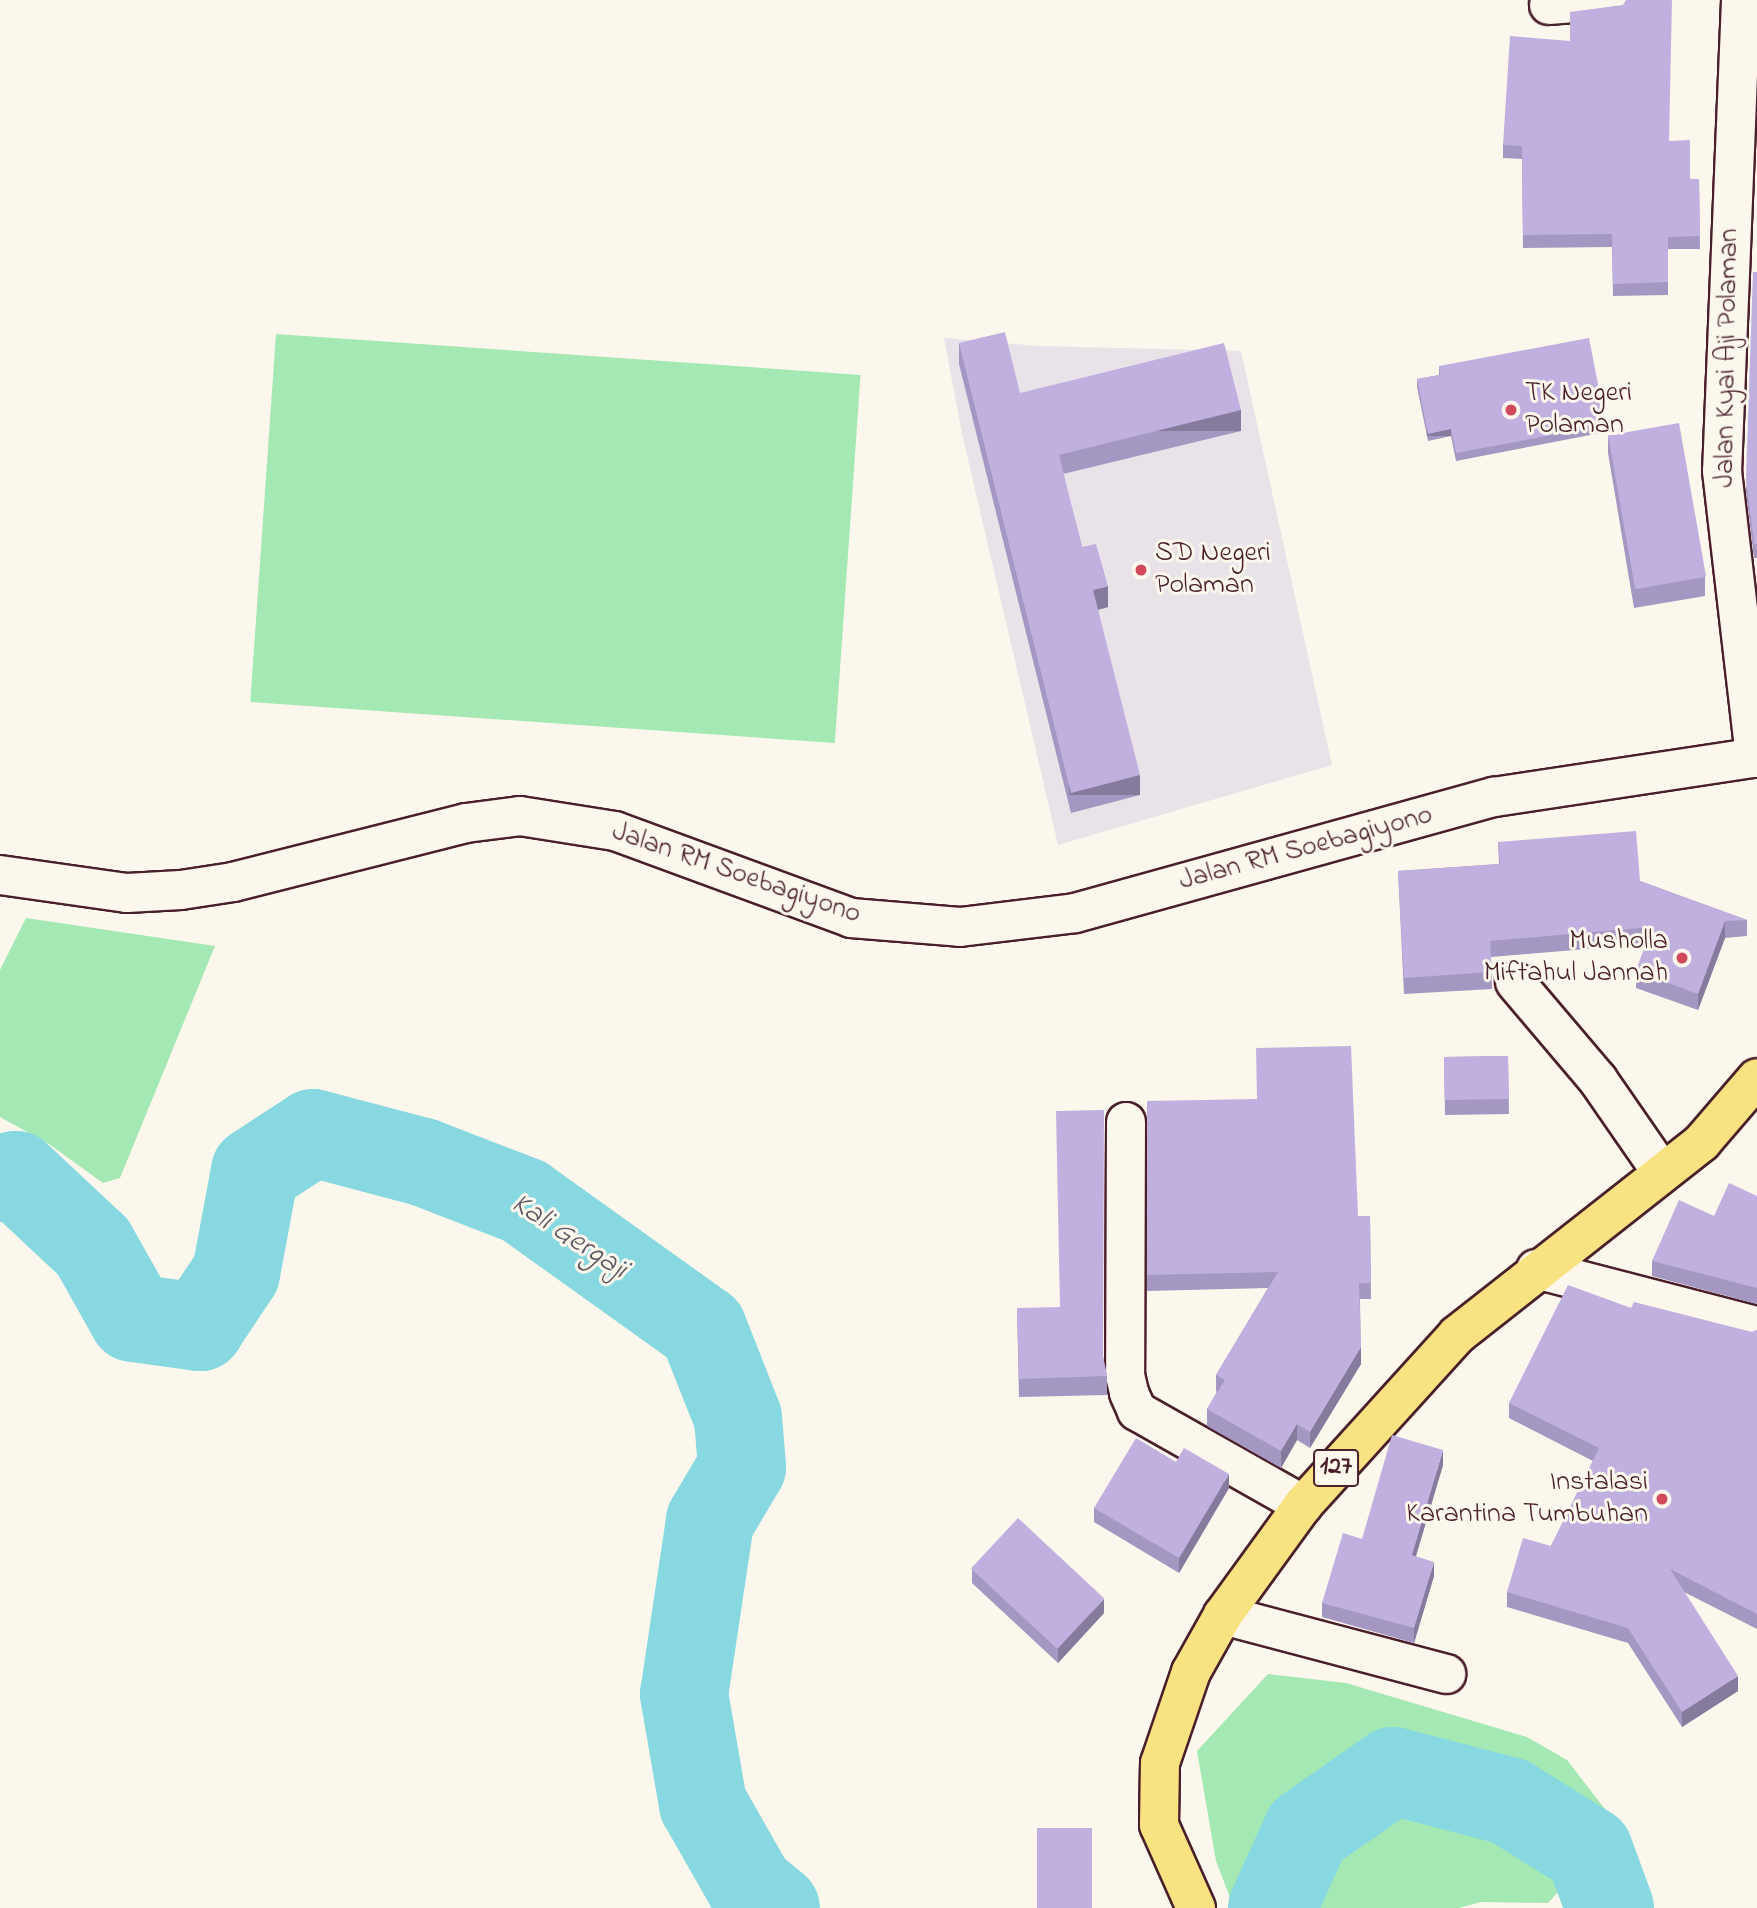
<!DOCTYPE html>
<html>
<head>
<meta charset="utf-8">
<style>
	body { margin:0 }
	#map { position:relative; width:1757px; height:1908px; overflow:hidden; background:#fbf7ec; font-family:"Indie Flower",sans-serif }
	div>[style] { position:absolute }
	.built>* { inset:0; background:#e9e2e8 }
	.green>* { inset:0; background:#a4e8b3; transform-origin:0 0 }
	.river>* { height:88px; margin:-44px; padding:0 44px; transform-origin:44px; border-radius:44px; background:#87d8e1 }
	.roads { filter:drop-shadow(2px 0 #4a1f2b) drop-shadow(-2px 0 #4a1f2b) drop-shadow(0 2px #4a1f2b) drop-shadow(0 -2px #4a1f2b) }
	.minor>* { height:38px; margin:-19px; padding:0 19px; transform-origin:19px; border-radius:19px; background:#fbf7ec }
	.major>* { height:38px; margin:-19px; padding:0 19px; transform-origin:19px; border-radius:19px; background:#f8e281 }
	.wall>* { inset:0; background:#a497c1; transform-origin:0 0 }
	.shaded-wall>* { inset:0; background:#867b9d; transform-origin:0 0 }
	.building>* { inset:0; background:#bfb0e0; transform-origin:0 0 }
	.dots>* { width:19px; height:19px; translate:-50% -50%; box-sizing:border-box; border:4px solid #fbf7ec; border-radius:50% }
	span { translate:-50% -50%; white-space:nowrap; text-align:center; line-height:1.15; -webkit-text-stroke:6px #fbf7ec; paint-order:stroke }
	.shield-label span { padding:2px 5px; background:#fbf7ec; border:2px solid; border-radius:5px; -webkit-text-stroke-width:0 }
	.shield-label { font-size:26px; color:#4a1f2b; font-weight:700 }
	.street-label { font-size:28px; color:#4a1f2b }
	.poi-label { font-size:28px; color:#4a1f2b }
	.left { translate:0 -50%; text-align:left }
	.right { translate:-100% -50%; text-align:right }
	.water-label { font-size:30px; color:#5c5662; font-style:italic }
</style>
</head>
<body>
<div id="map">
	<div class="built">
		<div style="clip-path:polygon(944px 338px,1039px 346px,1241px 351px,1332px 765px,1058px 845px,962px 434px)"></div>
	</div>
	<div class="green">
		<div style="left:276px;top:334px;width:586px;height:369px;rotate:4deg"></div>
		<div style="clip-path:polygon(26px 918px,215px 946px,120px 1178px,103px 1183px,49px 1144px,0 1117px,0 970px)"></div>
		<div style="clip-path:polygon(1268px 1674px,1346px 1683px,1527px 1737px,1567px 1760px,1618px 1826px,1548px 1903px,1481px 1902px,1459px 1908px,1234px 1908px,1216px 1861px,1197px 1751px)"></div>
	</div>
	<div class="river">
		<div style="left:0;top:1178px;width:16px;rotate:-11deg"></div>
		<div style="left:16px;top:1175px;width:105px;rotate:43.1deg"></div>
		<div style="left:93px;top:1247px;width:81px;rotate:60.6deg"></div>
		<div style="left:133px;top:1318px;width:68px;rotate:7.7deg"></div>
		<div style="left:200px;top:1327px;width:65px;rotate:-56.3deg"></div>
		<div style="left:236px;top:1273px;width:104px;rotate:-79.4deg"></div>
		<div style="left:255px;top:1171px;width:69px;rotate:-33.2deg"></div>
		<div style="left:313px;top:1133px;width:114px;rotate:14.8deg"></div>
		<div style="left:423px;top:1162px;width:108px;rotate:21.1deg"></div>
		<div style="left:524px;top:1201px;width:220px;rotate:35.6deg"></div>
		<div style="left:703px;top:1329px;width:96px;rotate:68.5deg"></div>
		<div style="left:738px;top:1418px;width:49px;rotate:85.3deg"></div>
		<div style="left:742px;top:1467px;width:63px;rotate:120.7deg"></div>
		<div style="left:710px;top:1521px;width:175px;rotate:98.5deg"></div>
		<div style="left:684px;top:1694px;width:112px;rotate:80.2deg"></div>
		<div style="left:703px;top:1804px;width:97px;rotate:60.3deg"></div>
		<div style="left:751px;top:1888px;width:32px;rotate:39deg"></div>
		<div style="left:1272px;top:1908px;width:85px;rotate:-65.6deg"></div>
		<div style="left:1307px;top:1831px;width:105px;rotate:-34.9deg"></div>
		<div style="left:1393px;top:1771px;width:120px;rotate:14.5deg"></div>
		<div style="left:1509px;top:1801px;width:94px;rotate:32deg"></div>
		<div style="left:1589px;top:1851px;width:61px;rotate:69.8deg"></div>
	</div>
	<div class="roads">
		<div class="minor">
			<div style="left:1741px;top:0;width:471px;rotate:92.3deg"></div>
			<div style="left:1722px;top:471px;width:289px;rotate:83.4deg"></div>
			<div style="left:1549px;top:5px;width:62px;rotate:-4.6deg"></div>
			<div style="left:0;top:875px;width:128px;rotate:8.1deg"></div>
			<div style="left:127px;top:893px;width:54px;rotate:-3.2deg"></div>
			<div style="left:181px;top:890px;width:53px;rotate:-8.7deg"></div>
			<div style="left:233px;top:882px;width:240px;rotate:-14.2deg"></div>
			<div style="left:466px;top:823px;width:54px;rotate:-7.4deg"></div>
			<div style="left:520px;top:816px;width:96px;rotate:9deg"></div>
			<div style="left:615px;top:831px;width:252px;rotate:20.2deg"></div>
			<div style="left:851px;top:918px;width:109px;rotate:4.7deg"></div>
			<div style="left:960px;top:927px;width:116px;rotate:-6.9deg"></div>
			<div style="left:1075px;top:913px;width:435px;rotate:-15.5deg"></div>
			<div style="left:1494px;top:797px;width:266px;rotate:-8.6deg"></div>
			<div style="left:1515px;top:982px;width:128px;rotate:49.7deg"></div>
			<div style="left:1598px;top:1080px;width:111px;rotate:55.3deg"></div>
			<div style="left:1126px;top:1122px;width:253px;rotate:90.2deg"></div>
			<div style="left:1125px;top:1375px;width:18px;rotate:77deg"></div>
			<div style="left:1129px;top:1393px;width:20px;rotate:66deg"></div>
			<div style="left:1137px;top:1411px;width:191px;rotate:29.5deg"></div>
			<div style="left:1536px;top:1269px;width:228px;rotate:14.5deg"></div>
			<div style="left:1223px;top:1615px;width:231px;rotate:14.8deg"></div>
		</div>
		<div class="major">
			<div style="left:1196px;top:1908px;width:91px;rotate:-114deg"></div>
			<div style="left:1159px;top:1825px;width:62px;rotate:-89.1deg"></div>
			<div style="left:1160px;top:1763px;width:96px;rotate:-71.2deg"></div>
			<div style="left:1191px;top:1672px;width:65px;rotate:-60.7deg"></div>
			<div style="left:1223px;top:1615px;width:136px;rotate:-54deg"></div>
			<div style="left:1303px;top:1505px;width:229px;rotate:-47.8deg"></div>
			<div style="left:1457px;top:1335px;width:312px;rotate:-38.2deg"></div>
			<div style="left:1702px;top:1142px;width:84px;rotate:-49.3deg"></div>
		</div>
	</div>
	<div class="wall">
		<div style="clip-path:polygon(1623px 5px,1669px 141px,1690px 179px,1699px 179px,1700px 249px,1668px 249px,1668px 295px,1613px 296px,1612px 247px,1523px 248px,1522px 159px,1503px 158px,1503px 145px,1570px 41px)"></div>
		<div style="clip-path:polygon(1757px 272px,1757px 558px,1754px 558px,1746px 492px)"></div>
		<div style="clip-path:polygon(959px 343px,1020px 393px,1241px 431px,1063px 474px,1082px 547px,1108px 607px,1098px 610px,1140px 795px,1071px 813px,959px 364px)"></div>
		<div style="clip-path:polygon(1439px 366px,1606px 425px,1606px 432px,1456px 461px,1451px 436px,1428px 441px,1417px 387px,1417px 379px,1439px 375px)"></div>
		<div style="clip-path:polygon(1608px 435px,1705px 577px,1705px 596px,1634px 608px,1608px 453px)"></div>
		<div style="clip-path:polygon(1498px 842px,1640px 881px,1747px 920px,1747px 936px,1725px 938px,1698px 1010px,1636px 988px,1636px 971px,1646px 944px,1491px 957px,1492px 989px,1404px 994px,1398px 871px,1499px 864px)"></div>
		<div style="left:1508px;top:1056px;width:58px;height:64px;rotate:89deg"></div>
		<div style="clip-path:polygon(1147px 1101px,1358px 1216px,1370px 1216px,1371px 1299px,1360px 1299px,1361px 1364px,1310px 1448px,1297px 1440px,1281px 1468px,1207px 1426px,1207px 1409px,1217px 1392px,1216px 1391px,1216px 1375px,1268px 1288px,1147px 1291px)"></div>
		<div style="clip-path:polygon(1757px 1196px,1757px 1304px,1652px 1276px,1652px 1261px,1714px 1216px)"></div>
		<div style="clip-path:polygon(1017px 1308px,1103px 1357px,1107px 1376px,1107px 1395px,1019px 1397px)"></div>
		<div style="clip-path:polygon(1631px 1308px,1752px 1332px,1757px 1330px,1757px 1629px,1684px 1592px,1738px 1691px,1682px 1727px,1628px 1643px,1507px 1607px,1507px 1592px,1551px 1546px,1593px 1461px,1509px 1418px,1509px 1403px)"></div>
		<div style="clip-path:polygon(1176px 1462px,1229px 1488px,1179px 1573px,1094px 1522px,1094px 1508px)"></div>
		<div style="clip-path:polygon(1443px 1465px,1416px 1556px,1434px 1576px,1414px 1643px,1322px 1617px,1322px 1603px,1362px 1539px)"></div>
		<div style="clip-path:polygon(972px 1569px,1104px 1613px,1058px 1663px,972px 1583px)"></div>
	</div>
	<div class="shaded-wall">
		<div style="left:1241px;top:410px;width:21px;height:187px;rotate:90deg"></div>
		<div style="left:1451px;top:429px;width:7px;height:24px;rotate:90deg"></div>
		<div style="clip-path:polygon(1108px 586px,1108px 607px,1093px 611px,1093px 590px)"></div>
		<div style="left:1140px;top:775px;width:20px;height:71px;rotate:90deg"></div>
		<div style="clip-path:polygon(1725px 921px,1725px 938px,1698px 1010px,1698px 994px)"></div>
		<div style="clip-path:polygon(1361px 1347px,1361px 1364px,1310px 1448px,1310px 1432px)"></div>
		<div style="clip-path:polygon(1297px 1424px,1297px 1440px,1281px 1468px,1281px 1451px)"></div>
		<div style="clip-path:polygon(1443px 1450px,1443px 1465px,1412px 1569px,1412px 1555px)"></div>
		<div style="clip-path:polygon(1229px 1474px,1229px 1488px,1179px 1573px,1179px 1558px)"></div>
		<div style="clip-path:polygon(1434px 1562px,1434px 1576px,1414px 1643px,1414px 1628px)"></div>
		<div style="clip-path:polygon(1104px 1599px,1104px 1613px,1058px 1663px,1058px 1648px)"></div>
		<div style="clip-path:polygon(1738px 1676px,1738px 1691px,1682px 1727px,1682px 1712px)"></div>
	</div>
	<div class="building">
		<div style="clip-path:polygon(1626px 0,1672px 0,1669px 141px,1690px 140px,1690px 179px,1699px 179px,1700px 236px,1668px 237px,1668px 282px,1613px 284px,1612px 234px,1523px 235px,1522px 146px,1503px 145px,1510px 36px,1570px 41px,1570px 12px,1623px 5px)"></div>
		<div style="clip-path:polygon(1753px 272px,1757px 272px,1757px 544px,1754px 544px,1746px 478px)"></div>
		<div style="clip-path:polygon(1005px 332px,1020px 393px,1224px 343px,1241px 410px,1059px 455px,1082px 547px,1096px 544px,1108px 586px,1093px 590px,1140px 775px,1071px 793px,959px 343px)"></div>
		<div style="clip-path:polygon(1589px 338px,1606px 425px,1456px 453px,1451px 429px,1428px 434px,1417px 379px,1440px 375px,1439px 366px)"></div>
		<div style="left:1679px;top:423px;width:156px;height:72px;rotate:80deg"></div>
		<div style="clip-path:polygon(1636px 831px,1640px 881px,1747px 920px,1725px 921px,1698px 994px,1636px 971px,1652px 927px,1490px 941px,1492px 972px,1404px 978px,1398px 871px,1500px 864px,1498px 842px)"></div>
		<div style="clip-path:polygon(1351px 1046px,1358px 1216px,1370px 1216px,1371px 1283px,1359px 1283px,1361px 1347px,1310px 1432px,1297px 1424px,1281px 1451px,1207px 1409px,1225px 1380px,1216px 1375px,1278px 1272px,1147px 1275px,1147px 1101px,1257px 1099px,1256px 1048px)"></div>
		<div style="left:1508px;top:1056px;width:43px;height:64px;rotate:89deg"></div>
		<div style="clip-path:polygon(1104px 1110px,1103px 1356px,1107px 1376px,1019px 1379px,1017px 1308px,1060px 1307px,1056px 1111px)"></div>
		<div style="clip-path:polygon(1729px 1183px,1757px 1196px,1757px 1288px,1652px 1261px,1679px 1200px,1714px 1216px)"></div>
		<div style="clip-path:polygon(1568px 1285px,1631px 1308px,1634px 1302px,1752px 1332px,1757px 1330px,1757px 1614px,1670px 1569px,1738px 1676px,1682px 1712px,1628px 1628px,1507px 1592px,1523px 1538px,1551px 1546px,1599px 1448px,1509px 1403px)"></div>
		<div style="clip-path:polygon(1392px 1435px,1443px 1450px,1412px 1555px,1434px 1562px,1414px 1628px,1322px 1603px,1343px 1533px,1362px 1539px)"></div>
		<div style="clip-path:polygon(1136px 1438px,1176px 1462px,1184px 1448px,1229px 1474px,1179px 1558px,1094px 1508px)"></div>
		<div style="left:1018px;top:1518px;width:118px;height:69px;rotate:43deg"></div>
		<div style="left:1037px;top:1828px;width:55px;height:80px"></div>
	</div>
	<div class="dots">
		<div style="left:1511px;top:410px;background:#d1495b"></div>
		<div style="left:1141px;top:570px;background:#d1495b"></div>
		<div style="left:1682px;top:958px;background:#d1495b"></div>
		<div style="left:1662px;top:1499px;background:#d1495b"></div>
	</div>
	<div class="shield-label">
		<span style="left:1336px;top:1468px">127</span>
	</div>
	<div class="street-label">
		<span style="left:1728px;top:358px;rotate:-89deg">Jalan Kyai Aji Polaman</span>
		<span style="left:1306px;top:849px;rotate:-15deg">Jalan RM Soebagiyono</span>
		<span style="left:736px;top:874px;rotate:19deg">Jalan RM Soebagiyono</span>
	</div>
	<div class="poi-label">
		<span class="left" style="left:1525px;top:410px">TK Negeri<br>Polaman</span>
		<span class="left" style="left:1155px;top:570px">SD Negeri<br>Polaman</span>
		<span class="right" style="left:1668px;top:958px">Musholla<br>Miftahul Jannah</span>
		<span class="right" style="left:1648px;top:1499px">Instalasi<br>Karantina Tumbuhan</span>
	</div>
	<div class="water-label">
		<span style="left:569px;top:1237px;rotate:33deg">Kali Gergaji</span>
	</div>
</div>
</body>
</html>
